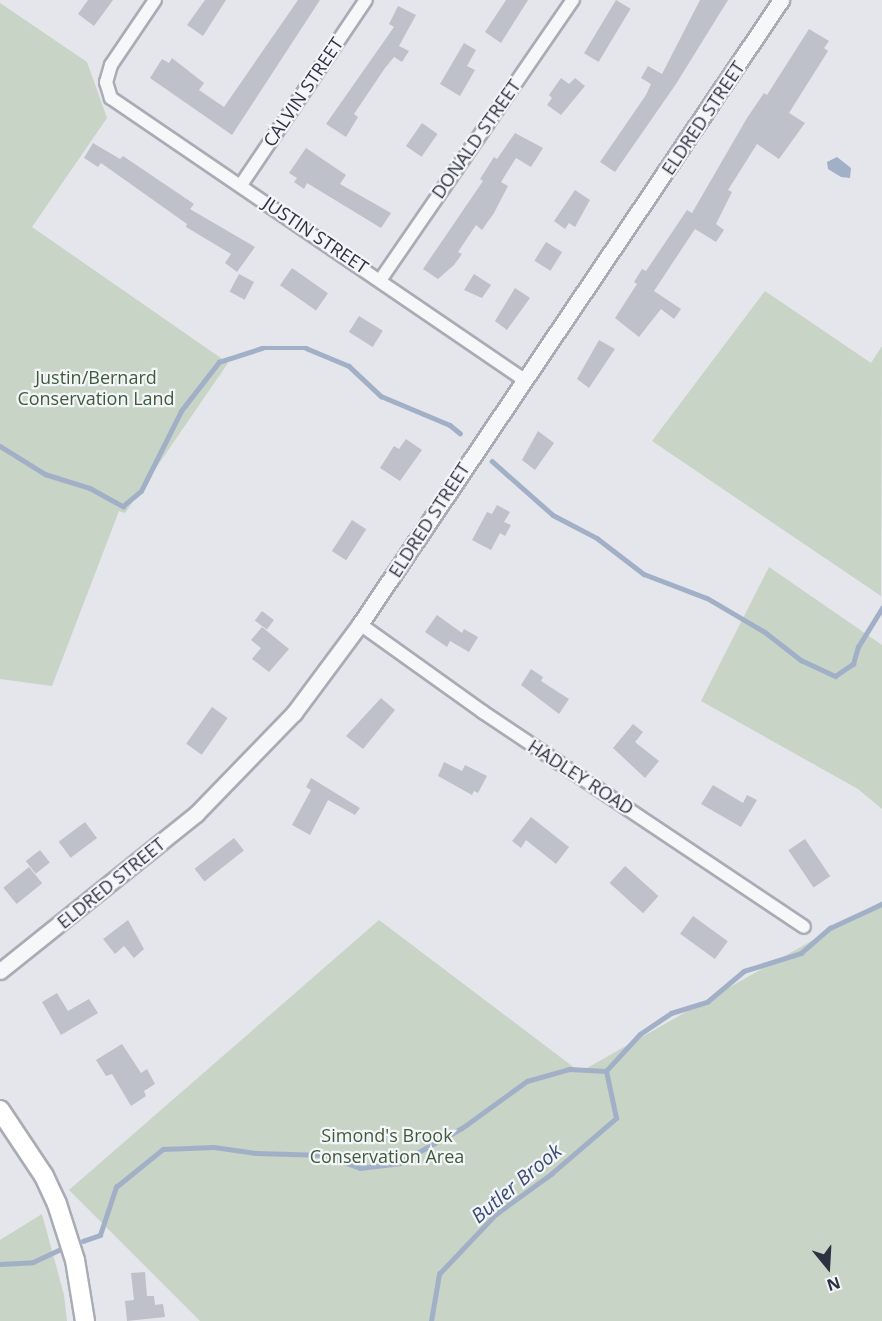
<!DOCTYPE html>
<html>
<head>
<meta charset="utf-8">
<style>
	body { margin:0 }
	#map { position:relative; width:882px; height:1321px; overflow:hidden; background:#e4e6eb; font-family:"Open Sans",sans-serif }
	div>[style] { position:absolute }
	.green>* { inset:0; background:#c8d4c6 }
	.water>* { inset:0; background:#a2b0c7 }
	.stream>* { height:4.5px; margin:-2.25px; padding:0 2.25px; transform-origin:2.25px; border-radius:2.25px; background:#a2b0c7 }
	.building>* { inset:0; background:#bec1ca; transform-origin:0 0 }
	.roads { filter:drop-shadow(2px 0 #a9acb5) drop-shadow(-2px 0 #a9acb5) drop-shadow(0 2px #a9acb5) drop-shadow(0 -2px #a9acb5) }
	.minor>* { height:12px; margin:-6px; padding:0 6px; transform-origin:6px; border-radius:6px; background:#f6f7f9 }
	.tertiary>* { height:15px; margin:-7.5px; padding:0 7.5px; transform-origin:7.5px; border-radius:7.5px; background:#f6f7f9 }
	.secondary>* { height:18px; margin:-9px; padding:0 9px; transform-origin:9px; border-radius:9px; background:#fff }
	span { translate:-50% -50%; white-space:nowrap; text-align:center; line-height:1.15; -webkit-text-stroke:4.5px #f3f5f8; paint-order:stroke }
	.street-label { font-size:18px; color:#2d3242 }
	.park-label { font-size:18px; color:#3e5c3b }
	.water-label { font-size:20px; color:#3a4d73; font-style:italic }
	.north { position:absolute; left:798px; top:1237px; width:60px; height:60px; -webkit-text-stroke:4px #f3f5f8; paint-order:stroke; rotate:162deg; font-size:16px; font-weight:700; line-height:24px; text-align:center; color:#2d3242 }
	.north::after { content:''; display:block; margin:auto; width:21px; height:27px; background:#2d3242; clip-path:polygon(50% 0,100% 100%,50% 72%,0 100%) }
</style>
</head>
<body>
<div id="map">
	<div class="green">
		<div style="clip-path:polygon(0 3px,87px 62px,107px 118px,32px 227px,228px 363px,125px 513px,119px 511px,52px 686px,0 679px)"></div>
		<div style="clip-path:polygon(765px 291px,871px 363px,882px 346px,881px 596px,652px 441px)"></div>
		<div style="clip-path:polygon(769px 567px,882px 645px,882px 809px,858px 789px,701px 701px)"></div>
		<div style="clip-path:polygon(882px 901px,882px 1321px,200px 1321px,69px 1190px,379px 920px,580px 1072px)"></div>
		<div style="clip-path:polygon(42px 1214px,64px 1295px,67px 1321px,0 1321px,0 1240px)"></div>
	</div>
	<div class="water">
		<div style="clip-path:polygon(837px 157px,851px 168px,850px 178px,841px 177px,828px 169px,827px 162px)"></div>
	</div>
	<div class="stream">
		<div style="left:0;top:446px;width:53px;rotate:31.9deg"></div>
		<div style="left:45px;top:474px;width:47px;rotate:17.3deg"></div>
		<div style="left:90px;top:488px;width:38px;rotate:29deg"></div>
		<div style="left:123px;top:506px;width:23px;rotate:-40deg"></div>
		<div style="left:141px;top:491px;width:89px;rotate:-63.4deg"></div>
		<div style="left:181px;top:411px;width:62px;rotate:-52.2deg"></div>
		<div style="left:219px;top:362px;width:45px;rotate:-18deg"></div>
		<div style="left:262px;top:348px;width:44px"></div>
		<div style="left:306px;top:348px;width:47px;rotate:22.7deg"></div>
		<div style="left:349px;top:366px;width:44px;rotate:43.2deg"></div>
		<div style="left:381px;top:396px;width:75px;rotate:22.8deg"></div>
		<div style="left:450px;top:425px;width:13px;rotate:39deg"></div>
		<div style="left:492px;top:461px;width:81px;rotate:41.5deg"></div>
		<div style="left:553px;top:515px;width:50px;rotate:27.6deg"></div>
		<div style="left:597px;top:538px;width:59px;rotate:37.5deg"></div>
		<div style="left:644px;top:574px;width:67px;rotate:20.9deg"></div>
		<div style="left:707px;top:598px;width:67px;rotate:30.4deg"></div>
		<div style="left:765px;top:632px;width:46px;rotate:37.9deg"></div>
		<div style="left:801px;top:660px;width:38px;rotate:25deg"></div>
		<div style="left:835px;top:676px;width:22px;rotate:-34deg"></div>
		<div style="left:853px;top:664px;width:18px;rotate:-74deg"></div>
		<div style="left:858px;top:647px;width:46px;rotate:-58.4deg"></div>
		<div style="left:83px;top:1241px;width:18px;rotate:-19deg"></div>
		<div style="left:100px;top:1235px;width:51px;rotate:-71.6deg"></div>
		<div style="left:116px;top:1187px;width:60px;rotate:-39deg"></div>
		<div style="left:163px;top:1149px;width:51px;rotate:-2.2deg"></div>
		<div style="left:214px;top:1147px;width:42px;rotate:8.1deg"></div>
		<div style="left:256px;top:1153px;width:69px;rotate:1.7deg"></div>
		<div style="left:325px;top:1155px;width:37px;rotate:20deg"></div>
		<div style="left:360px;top:1168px;width:39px;rotate:-7deg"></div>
		<div style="left:399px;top:1163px;width:72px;rotate:-29.1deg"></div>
		<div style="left:462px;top:1128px;width:80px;rotate:-35.9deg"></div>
		<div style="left:527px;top:1081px;width:44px;rotate:-15.9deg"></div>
		<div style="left:569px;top:1069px;width:37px;rotate:3deg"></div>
		<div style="left:606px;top:1071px;width:50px;rotate:-47.4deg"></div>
		<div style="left:640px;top:1034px;width:37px;rotate:-34deg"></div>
		<div style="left:671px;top:1013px;width:38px;rotate:-17deg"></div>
		<div style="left:707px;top:1002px;width:48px;rotate:-40deg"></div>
		<div style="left:744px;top:971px;width:60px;rotate:-17.5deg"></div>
		<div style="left:801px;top:953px;width:38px;rotate:-41deg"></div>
		<div style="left:830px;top:928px;width:57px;rotate:-24.8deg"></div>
		<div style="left:0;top:1264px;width:33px;rotate:-3deg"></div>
		<div style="left:33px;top:1262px;width:29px;rotate:-25deg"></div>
		<div style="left:431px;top:1321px;width:48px;rotate:-80.3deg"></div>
		<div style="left:439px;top:1274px;width:83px;rotate:-46.5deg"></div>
		<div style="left:496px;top:1214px;width:68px;rotate:-36deg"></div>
		<div style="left:551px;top:1174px;width:86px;rotate:-40.7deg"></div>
		<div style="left:616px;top:1118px;width:48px;rotate:-102deg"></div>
	</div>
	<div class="building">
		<div style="clip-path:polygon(88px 0,113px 0,94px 26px,78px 14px)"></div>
		<div style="clip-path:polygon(205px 0,226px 0,203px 36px,187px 25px)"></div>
		<div style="clip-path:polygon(298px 0,320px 0,232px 135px,150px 78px,162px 59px,169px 63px,172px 58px,204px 83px,199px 90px,224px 107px)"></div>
		<div style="clip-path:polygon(506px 0,528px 0,501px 43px,485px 32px)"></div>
		<div style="left:616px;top:0;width:17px;height:62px;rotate:31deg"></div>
		<div style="clip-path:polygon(700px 0,728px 0,676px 84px,615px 172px,600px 162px,646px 95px,651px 84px,641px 78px,648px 66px,662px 74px)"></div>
		<div style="clip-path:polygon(398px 6px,416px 15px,399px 46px,409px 51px,402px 62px,394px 57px,385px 68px,354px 114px,358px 117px,346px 137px,326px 124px,394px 27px,389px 24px)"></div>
		<div style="clip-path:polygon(809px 29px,829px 41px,824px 48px,828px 51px,789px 113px,805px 123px,779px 159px,757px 144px,728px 190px,732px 192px,716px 224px,724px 230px,716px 242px,695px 229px,654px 291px,681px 309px,674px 319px,661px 309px,639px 337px,615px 318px,637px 284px,634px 282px,642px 269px,646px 271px,687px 210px,692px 213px,747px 118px,764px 93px,767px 95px)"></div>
		<div style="clip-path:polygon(464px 43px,476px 50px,467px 66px,475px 70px,460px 96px,440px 84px)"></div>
		<div style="clip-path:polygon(561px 78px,569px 84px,575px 78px,585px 86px,561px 115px,547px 105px,552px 98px,549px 95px)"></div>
		<div style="left:422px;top:123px;width:19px;height:28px;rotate:35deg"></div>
		<div style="clip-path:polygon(515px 133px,543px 148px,531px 167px,516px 158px,501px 182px,508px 186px,494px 213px,482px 230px,476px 225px,458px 252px,462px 254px,454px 265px,438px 279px,423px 269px,483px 181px,480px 179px,494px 157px,497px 159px)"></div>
		<div style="clip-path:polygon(93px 143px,120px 159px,123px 156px,194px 204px,190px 209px,255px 247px,237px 272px,225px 263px,231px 254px,186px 227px,187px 224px,101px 163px,98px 167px,84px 158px)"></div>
		<div style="clip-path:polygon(306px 148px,346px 175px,340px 184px,391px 213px,381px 228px,307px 183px,304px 189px,294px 182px,297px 178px,289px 173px)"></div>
		<div style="clip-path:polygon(575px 190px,590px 200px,575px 227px,569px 223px,565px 229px,554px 221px)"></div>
		<div style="left:546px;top:242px;width:19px;height:22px;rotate:32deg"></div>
		<div style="left:292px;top:268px;width:44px;height:21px;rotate:35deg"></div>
		<div style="left:239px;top:274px;width:17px;height:20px;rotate:28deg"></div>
		<div style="clip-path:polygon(474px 274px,491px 285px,482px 298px,464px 290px)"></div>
		<div style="clip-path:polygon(515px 288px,530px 298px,507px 330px,495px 321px)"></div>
		<div style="left:359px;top:316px;width:28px;height:19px;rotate:32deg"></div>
		<div style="clip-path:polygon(599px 340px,615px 349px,589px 388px,577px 379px)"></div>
		<div style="clip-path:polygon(538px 431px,554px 443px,535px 470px,522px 460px)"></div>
		<div style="clip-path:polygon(406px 439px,422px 450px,400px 481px,380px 468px,394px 446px,399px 449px)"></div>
		<div style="clip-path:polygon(497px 505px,510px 512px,504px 522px,511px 525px,505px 536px,500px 533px,491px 550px,472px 540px,487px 512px,492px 514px)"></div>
		<div style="left:352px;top:520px;width:17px;height:37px;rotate:33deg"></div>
		<div style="left:262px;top:611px;width:15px;height:12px;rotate:37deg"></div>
		<div style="clip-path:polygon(437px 615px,462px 633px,464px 629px,478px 637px,469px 652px,450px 641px,447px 647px,425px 632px)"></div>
		<div style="clip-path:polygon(262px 627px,289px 649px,269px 672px,252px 659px,261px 648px,251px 640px)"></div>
		<div style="clip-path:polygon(531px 669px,543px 677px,541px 681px,569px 699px,559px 714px,521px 685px)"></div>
		<div style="clip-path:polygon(381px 698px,395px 710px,363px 749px,346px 736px)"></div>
		<div style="left:212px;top:707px;width:19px;height:45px;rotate:35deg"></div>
		<div style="clip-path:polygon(633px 724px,643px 732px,635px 742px,659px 761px,645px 778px,613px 748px)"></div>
		<div style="clip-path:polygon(444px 762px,462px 771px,465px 765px,487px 776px,478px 793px,474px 791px,472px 795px,438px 776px)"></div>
		<div style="clip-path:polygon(311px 778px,360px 808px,355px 815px,328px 800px,310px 835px,292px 825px,311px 790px,306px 787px)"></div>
		<div style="clip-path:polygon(713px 785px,743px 803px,747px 795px,757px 800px,741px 827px,701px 804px)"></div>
		<div style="clip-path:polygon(531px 817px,569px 847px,556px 864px,526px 840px,521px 848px,512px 841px)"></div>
		<div style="left:85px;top:822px;width:20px;height:33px;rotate:53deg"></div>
		<div style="left:234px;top:838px;width:16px;height:50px;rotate:52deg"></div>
		<div style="left:805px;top:839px;width:45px;height:20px;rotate:56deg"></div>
		<div style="left:40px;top:850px;width:16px;height:18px;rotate:52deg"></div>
		<div style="left:625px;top:866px;width:45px;height:23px;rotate:42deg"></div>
		<div style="left:29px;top:867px;width:21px;height:33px;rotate:51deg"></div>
		<div style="left:693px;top:916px;width:43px;height:22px;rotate:36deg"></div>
		<div style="clip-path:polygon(128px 920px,144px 949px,134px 958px,124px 946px,115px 954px,103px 939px)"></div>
		<div style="clip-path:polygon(57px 993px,68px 1011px,89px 999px,98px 1013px,61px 1035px,42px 1002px)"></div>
		<div style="clip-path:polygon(122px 1044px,141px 1073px,147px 1069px,155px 1084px,144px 1091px,146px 1096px,131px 1106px,112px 1074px,106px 1076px,96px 1060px)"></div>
		<div style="clip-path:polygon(145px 1272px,147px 1296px,154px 1296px,155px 1305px,163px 1304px,165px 1317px,127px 1321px,125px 1301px,134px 1300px,131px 1273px)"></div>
	</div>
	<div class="roads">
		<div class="minor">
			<div style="left:155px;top:0;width:78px;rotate:124.1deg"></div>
			<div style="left:111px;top:65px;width:18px;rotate:106deg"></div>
			<div style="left:106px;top:82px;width:17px;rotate:73deg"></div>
			<div style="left:111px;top:98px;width:499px;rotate:34.3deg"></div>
			<div style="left:241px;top:185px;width:223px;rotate:-56deg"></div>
			<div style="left:381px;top:279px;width:339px;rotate:-55.5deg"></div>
			<div style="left:360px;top:624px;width:151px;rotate:35.6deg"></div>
			<div style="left:483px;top:712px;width:386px;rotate:33.8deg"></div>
		</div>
		<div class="tertiary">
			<div style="left:0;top:971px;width:251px;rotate:-38.7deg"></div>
			<div style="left:196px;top:814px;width:141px;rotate:-45.9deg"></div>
			<div style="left:294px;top:713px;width:111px;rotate:-53.4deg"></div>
			<div style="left:360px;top:624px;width:753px;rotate:-55.99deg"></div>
		</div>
		<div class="secondary">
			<div style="left:0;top:1110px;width:79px;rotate:56.3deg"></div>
			<div style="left:44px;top:1176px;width:31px;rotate:65deg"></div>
			<div style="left:57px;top:1204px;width:59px;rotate:72.2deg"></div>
			<div style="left:75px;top:1260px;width:62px;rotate:80.7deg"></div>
		</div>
	</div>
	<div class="street-label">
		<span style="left:303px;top:92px;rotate:-56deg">CALVIN STREET</span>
		<span style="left:703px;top:118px;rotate:-56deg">ELDRED STREET</span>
		<span style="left:476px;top:139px;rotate:-55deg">DONALD STREET</span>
		<span style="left:316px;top:235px;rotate:34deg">JUSTIN STREET</span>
		<span style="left:429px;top:520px;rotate:-57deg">ELDRED STREET</span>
		<span style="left:581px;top:777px;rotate:33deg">HADLEY ROAD</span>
		<span style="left:111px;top:883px;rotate:-39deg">ELDRED STREET</span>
	</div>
	<div class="park-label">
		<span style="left:96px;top:388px">Justin/Bernard<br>Conservation Land</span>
		<span style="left:387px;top:1146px">Simond's Brook<br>Conservation Area</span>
	</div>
	<div class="water-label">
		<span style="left:516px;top:1183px;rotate:-40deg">Butler Brook</span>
	</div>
	<div class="north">N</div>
</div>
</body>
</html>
